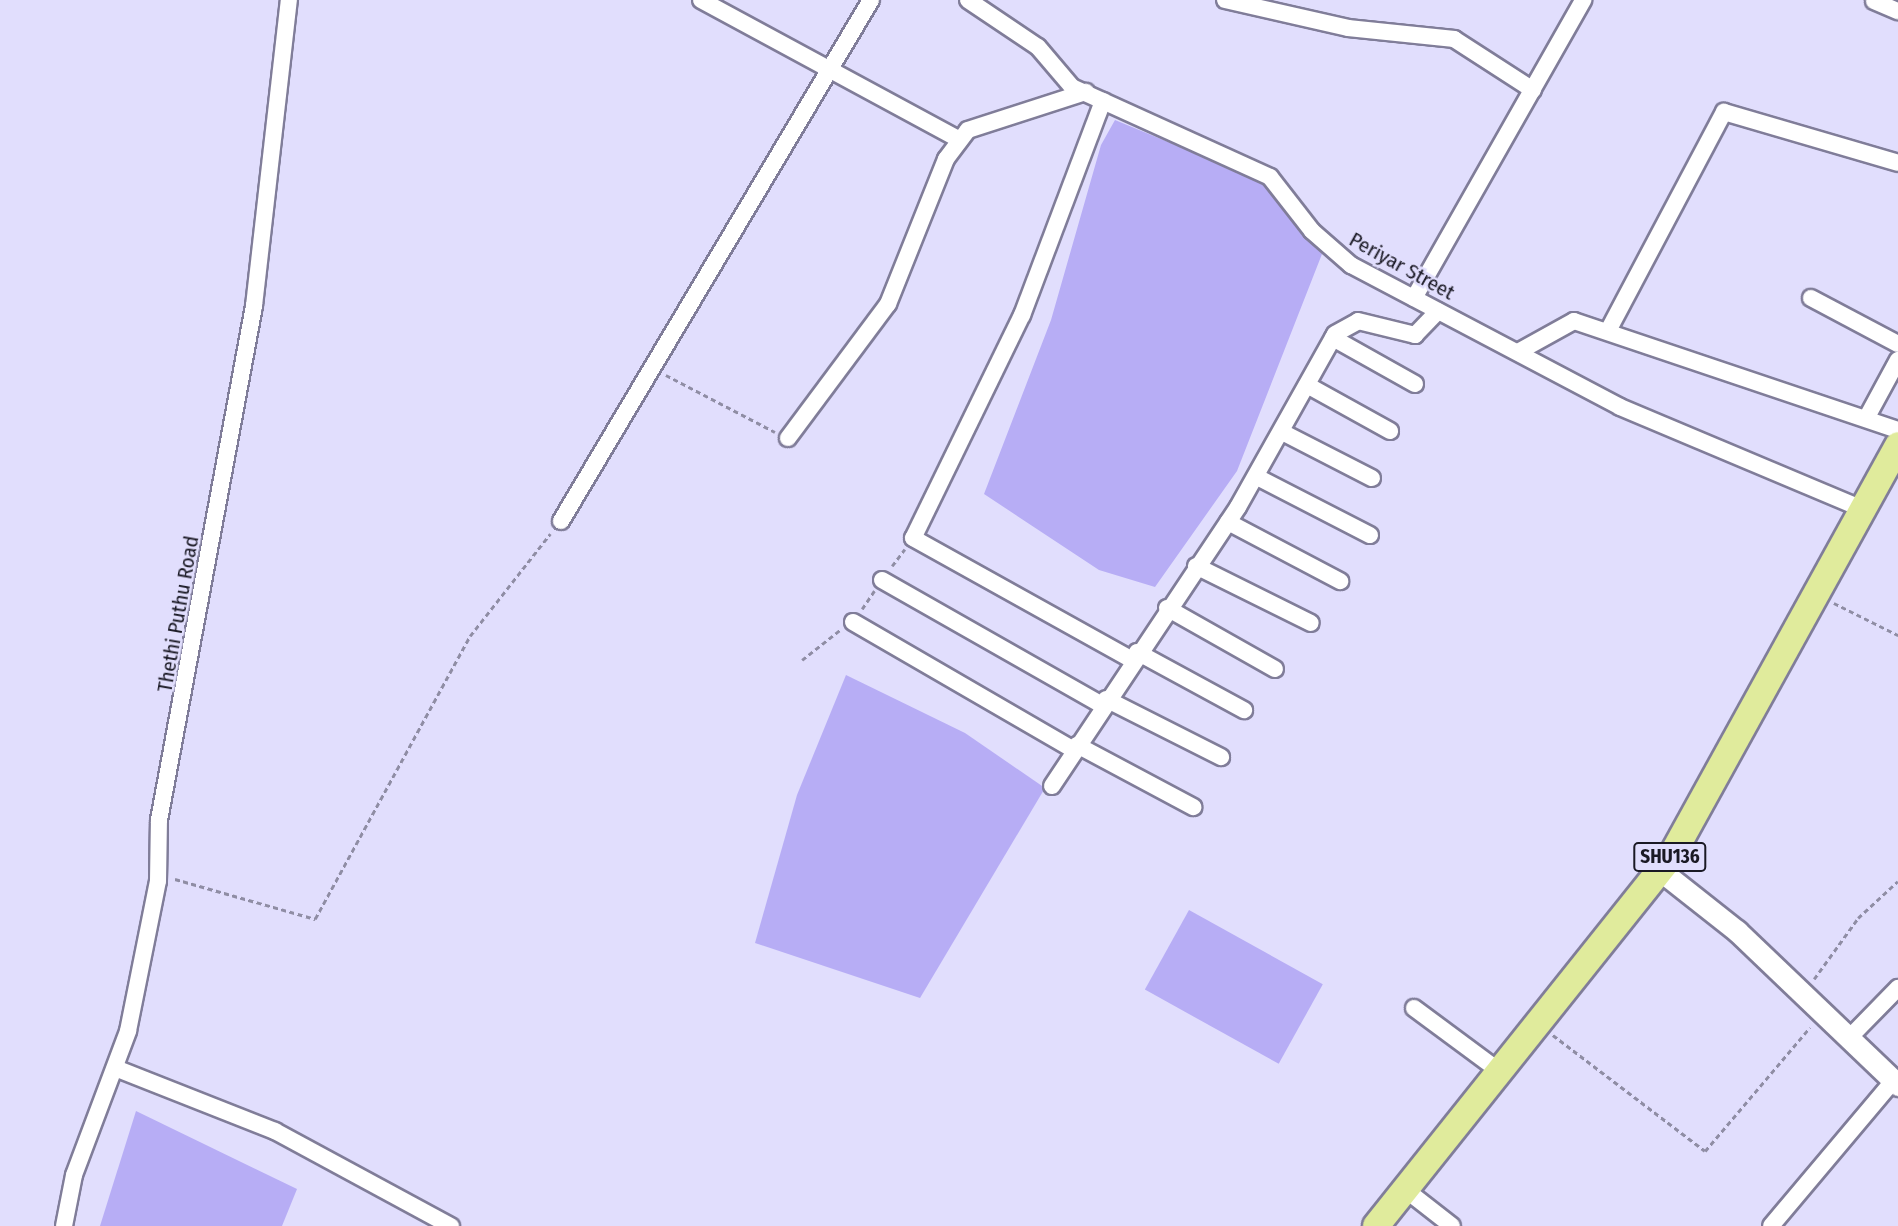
<!DOCTYPE html>
<html>
<head>
<meta charset="utf-8">
<style>
	body { margin:0 }
	#map { position:relative; width:1898px; height:1226px; overflow:hidden; background:#e1defd; font-family:"Fira Sans Condensed",sans-serif }
	div>[style] { position:absolute }
	.water>* { inset:0; background:#b7adf5; transform-origin:0 0 }
	.path>* { height:2.5px; margin-top:-1.25px; transform-origin:0; background:repeating-linear-gradient(90deg,#8f8da4 0 5px,transparent 0 8.5px) }
	.roads { filter:drop-shadow(2px 0 #807d99) drop-shadow(-2px 0 #807d99) drop-shadow(0 2px #807d99) drop-shadow(0 -2px #807d99) }
	.minor>* { height:16px; margin:-8px; padding:0 8px; transform-origin:8px; border-radius:8px; background:#fff }
	.tertiary>* { height:21px; margin:-10.5px; padding:0 10.5px; transform-origin:10.5px; border-radius:10.5px; background:#fff }
	.primary>* { height:26px; margin:-13px; padding:0 13px; transform-origin:13px; border-radius:13px; background:#e0eb9c }
	span { translate:-50% -50%; white-space:nowrap; text-align:center; line-height:1.15; -webkit-text-stroke:5px #e1defd; paint-order:stroke }
	.shield-label span { padding:2px 5px; background:#e1defd; border:2px solid; border-radius:5px; -webkit-text-stroke-width:0 }
	.shield-label { font-size:19px; color:#1a1924; font-weight:700 }
	.street-label { font-size:21px; color:#1a1924 }
</style>
</head>
<body>
<div id="map">
	<div class="water">
		<div style="clip-path:polygon(1115px 120px,1260px 180px,1322px 254px,1237px 471px,1155px 587px,1099px 570px,984px 494px,1051px 320px,1101px 145px)"></div>
		<div style="clip-path:polygon(846px 675px,965px 733px,1045px 788px,920px 998px,755px 943px,797px 795px)"></div>
		<div style="left:1189px;top:910px;width:153px;height:91px;rotate:29deg"></div>
		<div style="clip-path:polygon(136px 1111px,297px 1189px,282px 1226px,100px 1226px)"></div>
	</div>
	<div class="path">
		<div style="left:666px;top:375px;width:123px;rotate:27.6deg"></div>
		<div style="left:892px;top:566px;width:21px;rotate:-53deg"></div>
		<div style="left:1834px;top:603px;width:72px;rotate:26.6deg"></div>
		<div style="left:862px;top:609px;width:22px;rotate:-56deg"></div>
		<div style="left:802px;top:660px;width:48px;rotate:-38.3deg"></div>
		<div style="left:175px;top:879px;width:146px;rotate:15.9deg"></div>
		<div style="left:315px;top:919px;width:323px;rotate:-61.3deg"></div>
		<div style="left:470px;top:636px;width:130px;rotate:-51.9deg"></div>
		<div style="left:1814px;top:979px;width:75px;rotate:-54.2deg"></div>
		<div style="left:1858px;top:918px;width:54px;rotate:-42.8deg"></div>
		<div style="left:1553px;top:1035px;width:191px;rotate:37.3deg"></div>
		<div style="left:1705px;top:1151px;width:162px;rotate:-49.7deg"></div>
	</div>
	<div class="roads">
		<div class="minor">
			<div style="left:701px;top:0;width:294px;rotate:28.4deg"></div>
			<div style="left:968px;top:0;width:84px;rotate:33.9deg"></div>
			<div style="left:1038px;top:47px;width:52px;rotate:49.6deg"></div>
			<div style="left:1072px;top:87px;width:217px;rotate:24.4deg"></div>
			<div style="left:1270px;top:177px;width:68px;rotate:52.1deg"></div>
			<div style="left:1312px;top:231px;width:52px;rotate:41.1deg"></div>
			<div style="left:1351px;top:265px;width:304px;rotate:27.8deg"></div>
			<div style="left:1620px;top:407px;width:260px;rotate:22.8deg"></div>
			<div style="left:1225px;top:0;width:126px;rotate:12.8deg"></div>
			<div style="left:1348px;top:28px;width:107px;rotate:5.9deg"></div>
			<div style="left:1454px;top:39px;width:94px;rotate:32.8deg"></div>
			<div style="left:1874px;top:1px;width:26px;rotate:23deg"></div>
			<div style="left:1103px;top:101px;width:229px;rotate:110.7deg"></div>
			<div style="left:1022px;top:315px;width:248px;rotate:116deg"></div>
			<div style="left:913px;top:538px;width:251px;rotate:29.1deg"></div>
			<div style="left:1414px;top:298px;width:343px;rotate:-60.4deg"></div>
			<div style="left:1811px;top:298px;width:98px;rotate:27.9deg"></div>
			<div style="left:1608px;top:331px;width:248px;rotate:-62.1deg"></div>
			<div style="left:1724px;top:112px;width:181px;rotate:16.3deg"></div>
			<div style="left:1333px;top:338px;width:94px;rotate:29.3deg"></div>
			<div style="left:1518px;top:352px;width:64px;rotate:-29deg"></div>
			<div style="left:1574px;top:321px;width:342px;rotate:18.6deg"></div>
			<div style="left:1307px;top:385px;width:95px;rotate:29deg"></div>
			<div style="left:1867px;top:417px;width:65px;rotate:-61.5deg"></div>
			<div style="left:1282px;top:432px;width:101px;rotate:27.1deg"></div>
			<div style="left:788px;top:438px;width:167px;rotate:-53.3deg"></div>
			<div style="left:888px;top:304px;width:156px;rotate:-68.2deg"></div>
			<div style="left:946px;top:159px;width:36px;rotate:-53deg"></div>
			<div style="left:968px;top:130px;width:124px;rotate:-17.9deg"></div>
			<div style="left:1257px;top:477px;width:127px;rotate:27.2deg"></div>
			<div style="left:561px;top:521px;width:606px;rotate:-59.25deg"></div>
			<div style="left:1228px;top:522px;width:127px;rotate:27.8deg"></div>
			<div style="left:1196px;top:566px;width:128px;rotate:26.4deg"></div>
			<div style="left:882px;top:580px;width:253px;rotate:29.6deg"></div>
			<div style="left:1167px;top:608px;width:124px;rotate:29.5deg"></div>
			<div style="left:853px;top:622px;width:255px;rotate:30.1deg"></div>
			<div style="left:1137px;top:652px;width:122px;rotate:28.5deg"></div>
			<div style="left:1106px;top:699px;width:129px;rotate:26.8deg"></div>
			<div style="left:1077px;top:745px;width:132px;rotate:28.1deg"></div>
			<div style="left:1052px;top:786px;width:335px;rotate:-56.3deg"></div>
			<div style="left:1238px;top:507px;width:198px;rotate:-60.7deg"></div>
			<div style="left:1335px;top:334px;width:26px;rotate:-29deg"></div>
			<div style="left:1358px;top:321px;width:59px;rotate:13.8deg"></div>
			<div style="left:1415px;top:335px;width:33px;rotate:-46deg"></div>
			<div style="left:1414px;top:1008px;width:109px;rotate:36.5deg"></div>
			<div style="left:1850px;top:1037px;width:69px;rotate:-45.6deg"></div>
			<div style="left:115px;top:1068px;width:172px;rotate:21.5deg"></div>
			<div style="left:275px;top:1131px;width:200px;rotate:28.4deg"></div>
			<div style="left:1406px;top:1190px;width:58px;rotate:38deg"></div>
			<div style="left:64px;top:1226px;width:52px;rotate:-78.9deg"></div>
			<div style="left:74px;top:1175px;width:154px;rotate:-69.4deg"></div>
			<div style="left:128px;top:1031px;width:153px;rotate:-78.7deg"></div>
			<div style="left:158px;top:881px;width:61px;rotate:-89.1deg"></div>
			<div style="left:159px;top:820px;width:523px;rotate:-79.53deg"></div>
			<div style="left:254px;top:306px;width:308px;rotate:-83.5deg"></div>
			<div style="left:1771px;top:1226px;width:191px;rotate:-49.9deg"></div>
		</div>
		<div class="tertiary">
			<div style="left:1661px;top:871px;width:97px;rotate:38.3deg"></div>
			<div style="left:1737px;top:931px;width:223px;rotate:43.7deg"></div>
		</div>
		<div class="primary">
			<div style="left:1376px;top:1226px;width:475px;rotate:-51.4deg"></div>
			<div style="left:1672px;top:855px;width:468px;rotate:-61.1deg"></div>
		</div>
	</div>
	<div class="shield-label">
		<span style="left:1670px;top:857px">SHU136</span>
	</div>
	<div class="street-label">
		<span style="left:1402px;top:266px;rotate:29deg">Periyar Street</span>
		<span style="left:178px;top:614px;rotate:-80deg">Thethi Puthu Road</span>
	</div>
</div>
</body>
</html>
